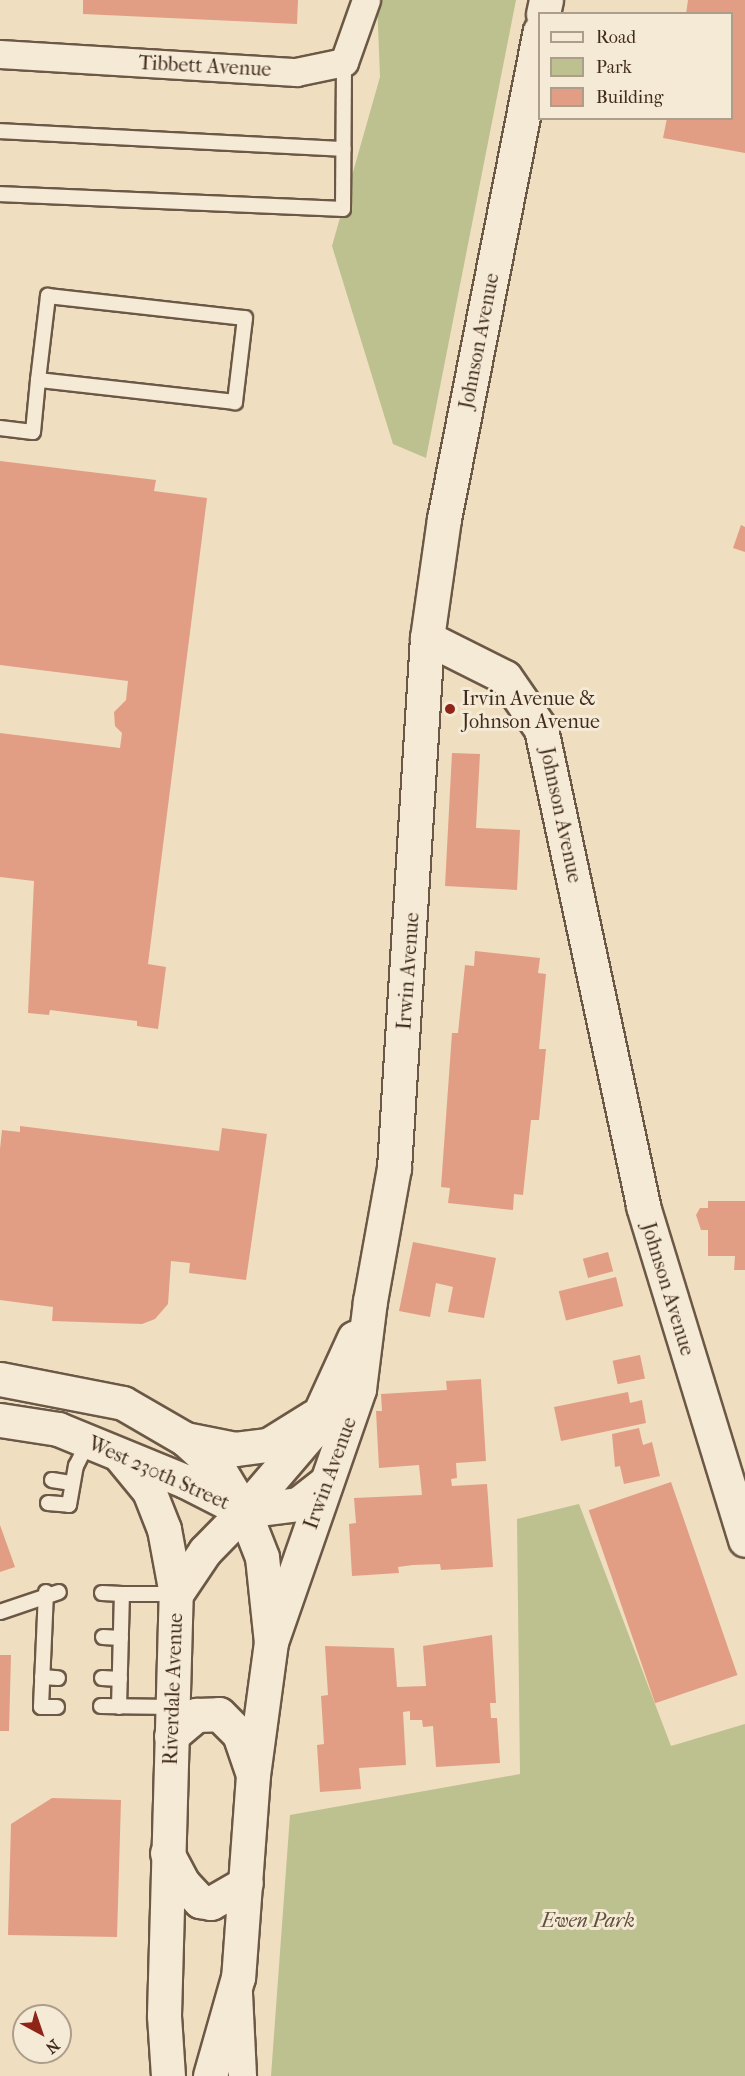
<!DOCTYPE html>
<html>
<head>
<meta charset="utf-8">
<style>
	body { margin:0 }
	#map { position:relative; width:745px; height:2076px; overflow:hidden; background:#efdebf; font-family:"IM FELL French Canon",serif }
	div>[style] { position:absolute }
	.green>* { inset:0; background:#bdc08f }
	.building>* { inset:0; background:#e29e84; transform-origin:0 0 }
	.roads { filter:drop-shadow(2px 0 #6c5846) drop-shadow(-2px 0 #6c5846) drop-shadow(0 2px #6c5846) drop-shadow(0 -2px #6c5846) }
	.service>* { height:14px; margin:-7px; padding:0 7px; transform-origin:7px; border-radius:7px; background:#f5ead5 }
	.minor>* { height:27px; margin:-13.5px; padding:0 13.5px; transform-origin:13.5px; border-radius:13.5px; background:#f5ead5 }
	.tertiary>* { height:33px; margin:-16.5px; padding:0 16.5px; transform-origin:16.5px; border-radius:16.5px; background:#f5ead5 }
	.secondary>* { height:33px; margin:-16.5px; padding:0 16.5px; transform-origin:16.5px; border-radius:16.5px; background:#f5ead5 }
	.dots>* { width:16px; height:16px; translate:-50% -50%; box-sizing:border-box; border:3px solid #f5ead5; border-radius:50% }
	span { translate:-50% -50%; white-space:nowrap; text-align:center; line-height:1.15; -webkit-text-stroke:6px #f5ead5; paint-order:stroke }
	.street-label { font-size:20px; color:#402b1e }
	.poi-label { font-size:20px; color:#402b1e }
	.left { translate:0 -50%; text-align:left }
	.park-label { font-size:20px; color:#5f503a; font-style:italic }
	.legend { position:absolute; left:538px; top:12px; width:195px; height:108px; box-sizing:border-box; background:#f5ead5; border:2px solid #ad9e8c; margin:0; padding:8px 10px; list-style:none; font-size:18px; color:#402b1e }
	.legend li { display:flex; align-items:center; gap:12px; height:30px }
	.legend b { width:30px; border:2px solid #ad9e8c }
	.north { position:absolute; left:12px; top:2004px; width:60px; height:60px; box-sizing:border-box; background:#f5ead5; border:2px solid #ad9e8c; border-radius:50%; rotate:140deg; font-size:16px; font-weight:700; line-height:24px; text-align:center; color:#402b1e }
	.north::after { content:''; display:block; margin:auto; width:21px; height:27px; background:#8f2418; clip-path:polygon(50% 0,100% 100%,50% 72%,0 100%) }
</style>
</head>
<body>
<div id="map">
	<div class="green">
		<div style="clip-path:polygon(377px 0,516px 0,426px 458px,393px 444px,332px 246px,380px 77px)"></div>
		<div style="clip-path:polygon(579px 1504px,671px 1746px,745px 1724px,745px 2076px,271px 2076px,290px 1815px,520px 1774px,517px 1519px)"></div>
	</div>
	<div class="building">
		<div style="clip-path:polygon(83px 0,298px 0,297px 24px,83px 14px)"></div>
		<div style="clip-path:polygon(688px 0,745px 0,745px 153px,663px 138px,667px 118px,732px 118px,732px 14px,686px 14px)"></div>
		<div style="clip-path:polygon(0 461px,156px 480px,154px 491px,207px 498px,148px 964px,166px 967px,158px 1029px,137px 1026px,137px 1021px,50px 1010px,49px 1015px,28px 1013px,34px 881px,0 877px,0 733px,120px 748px,122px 733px,115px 726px,114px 712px,126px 700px,128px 681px,0 665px)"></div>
		<div style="clip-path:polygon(741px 525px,745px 527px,745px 552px,733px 548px)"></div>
		<div style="clip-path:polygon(452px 753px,480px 754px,476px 828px,520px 830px,517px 890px,445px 886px)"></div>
		<div style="clip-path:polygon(475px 951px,540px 958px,538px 973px,546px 974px,539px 1049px,546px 1049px,539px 1120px,531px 1120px,523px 1195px,514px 1194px,513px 1210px,448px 1203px,450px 1188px,441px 1187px,452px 1033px,458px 1033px,465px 965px,474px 966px)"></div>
		<div style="clip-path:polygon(20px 1126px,219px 1151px,222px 1128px,267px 1134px,246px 1280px,189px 1273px,190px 1263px,171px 1261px,168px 1304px,155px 1319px,142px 1324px,52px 1321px,53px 1307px,0 1300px,0 1149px,2px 1130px,20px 1132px)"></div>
		<div style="clip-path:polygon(708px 1201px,745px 1201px,745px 1270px,734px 1270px,735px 1256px,708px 1256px,708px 1230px,701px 1230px,696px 1215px,700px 1208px,708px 1208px)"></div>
		<div style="clip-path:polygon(413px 1242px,496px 1258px,484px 1318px,448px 1312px,453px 1287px,436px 1283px,430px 1317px,399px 1311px)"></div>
		<div style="left:608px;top:1252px;width:20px;height:26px;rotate:75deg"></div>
		<div style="left:616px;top:1277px;width:30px;height:59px;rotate:76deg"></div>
		<div style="left:640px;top:1355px;width:24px;height:28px;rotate:78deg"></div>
		<div style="clip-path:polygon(481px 1379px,486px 1461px,456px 1463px,457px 1478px,451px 1479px,452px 1486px,487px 1484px,493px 1567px,441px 1570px,440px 1564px,413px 1565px,398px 1567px,399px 1573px,352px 1576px,349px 1524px,356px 1523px,354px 1498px,422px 1495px,419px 1465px,379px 1468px,376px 1411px,382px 1411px,381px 1394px,447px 1390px,446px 1381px)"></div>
		<div style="clip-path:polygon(628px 1392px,630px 1403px,642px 1400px,646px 1423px,561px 1441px,554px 1407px)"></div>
		<div style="clip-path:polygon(639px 1428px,643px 1445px,652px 1442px,660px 1476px,624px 1484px,620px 1466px,615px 1467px,612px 1434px)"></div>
		<div style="left:671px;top:1482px;width:204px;height:87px;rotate:71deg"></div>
		<div style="clip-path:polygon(0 1525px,15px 1567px,0 1572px)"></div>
		<div style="clip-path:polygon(492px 1635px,496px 1703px,490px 1703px,491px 1718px,497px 1718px,500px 1763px,436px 1767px,433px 1726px,423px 1727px,422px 1720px,410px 1720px,410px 1711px,403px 1712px,406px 1765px,359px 1768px,361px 1789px,320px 1792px,317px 1745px,324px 1744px,321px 1696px,328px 1695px,325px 1646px,394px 1648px,397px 1687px,426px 1686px,423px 1646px)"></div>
		<div style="clip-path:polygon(0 1655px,11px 1655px,9px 1731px,0 1731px)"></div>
		<div style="clip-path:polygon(52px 1798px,121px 1800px,117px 1937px,8px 1935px,11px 1824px)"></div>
	</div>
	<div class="roads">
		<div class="service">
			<div style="left:0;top:131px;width:344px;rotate:3deg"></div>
			<div style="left:0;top:194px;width:343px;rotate:2.5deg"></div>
			<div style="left:343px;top:209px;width:147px;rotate:-89.6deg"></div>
			<div style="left:0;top:428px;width:33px;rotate:7deg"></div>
			<div style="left:33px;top:432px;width:52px;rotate:-84.5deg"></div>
			<div style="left:38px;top:380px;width:85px;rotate:-83.2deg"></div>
			<div style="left:48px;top:296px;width:198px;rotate:6.4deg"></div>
			<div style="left:245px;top:318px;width:85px;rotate:96.8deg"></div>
			<div style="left:235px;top:402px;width:198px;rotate:-173.6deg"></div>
			<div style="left:52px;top:1480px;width:20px;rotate:9deg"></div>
			<div style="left:48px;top:1503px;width:21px;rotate:5deg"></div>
			<div style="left:69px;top:1505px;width:40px;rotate:-80deg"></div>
			<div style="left:76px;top:1466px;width:27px;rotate:-63deg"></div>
			<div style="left:46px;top:1592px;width:115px;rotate:92.5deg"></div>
			<div style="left:41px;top:1707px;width:16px"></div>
			<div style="left:102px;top:1593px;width:20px;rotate:3deg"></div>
			<div style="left:0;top:1612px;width:62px;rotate:-18.7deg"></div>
			<div style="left:103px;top:1637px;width:18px;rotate:3deg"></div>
			<div style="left:42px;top:1677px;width:16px;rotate:4deg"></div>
			<div style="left:102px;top:1678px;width:18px;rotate:3deg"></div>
			<div style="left:101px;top:1706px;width:71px;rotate:0.8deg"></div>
			<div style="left:119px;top:1707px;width:113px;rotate:-88.5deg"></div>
			<div style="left:122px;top:1594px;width:54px"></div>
		</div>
		<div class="minor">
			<div style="left:0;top:54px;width:297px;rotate:3.5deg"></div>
			<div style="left:296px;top:72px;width:49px;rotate:-11.8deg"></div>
			<div style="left:344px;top:62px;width:66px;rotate:-70.5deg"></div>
			<div style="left:238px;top:1993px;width:83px;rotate:87.2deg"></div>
		</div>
		<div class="tertiary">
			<div style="left:543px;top:14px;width:14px;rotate:-78deg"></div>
			<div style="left:427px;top:638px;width:87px;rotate:26.6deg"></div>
			<div style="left:505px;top:677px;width:63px;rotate:55.3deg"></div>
			<div style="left:541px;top:729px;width:488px;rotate:77.9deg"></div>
			<div style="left:643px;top:1206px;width:349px;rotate:73deg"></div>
			<div style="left:185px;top:1439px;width:51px;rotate:11.3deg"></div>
			<div style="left:235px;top:1449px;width:33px;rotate:-7deg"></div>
			<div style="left:268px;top:1445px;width:53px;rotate:-31.9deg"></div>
			<div style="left:244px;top:1511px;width:101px;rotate:-49.4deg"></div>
			<div style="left:310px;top:1434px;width:106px;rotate:-65.4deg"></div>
			<div style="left:244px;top:1511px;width:54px;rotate:-7.4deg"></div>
			<div style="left:298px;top:1504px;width:36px;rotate:-38deg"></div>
			<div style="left:271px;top:1642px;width:268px;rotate:-70.8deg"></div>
			<div style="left:359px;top:1389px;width:89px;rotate:-82.9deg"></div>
			<div style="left:370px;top:1301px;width:135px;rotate:-79.8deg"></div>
			<div style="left:394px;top:1168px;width:531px;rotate:-86.44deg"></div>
			<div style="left:427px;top:638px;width:120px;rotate:-81.9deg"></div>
			<div style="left:444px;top:519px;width:497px;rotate:-78.9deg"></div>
		</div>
		<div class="secondary">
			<div style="left:0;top:1379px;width:125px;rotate:11deg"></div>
			<div style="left:123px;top:1403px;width:72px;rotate:30.1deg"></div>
			<div style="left:185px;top:1439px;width:47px;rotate:42.4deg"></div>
			<div style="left:220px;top:1471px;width:47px;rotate:59deg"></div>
			<div style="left:244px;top:1511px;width:49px;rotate:68.6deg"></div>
			<div style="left:262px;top:1557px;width:85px;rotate:84deg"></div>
			<div style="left:271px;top:1642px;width:134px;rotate:97.7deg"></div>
			<div style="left:253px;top:1775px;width:203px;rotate:94.2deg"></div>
			<div style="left:238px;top:1977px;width:103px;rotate:105.8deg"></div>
			<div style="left:0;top:1420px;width:59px;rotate:8.8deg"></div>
			<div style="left:58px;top:1429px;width:137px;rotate:22.3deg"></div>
			<div style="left:185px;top:1481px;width:66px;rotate:27deg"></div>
			<div style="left:121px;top:1457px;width:44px;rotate:50.5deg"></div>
			<div style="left:149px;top:1491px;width:41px;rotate:68.5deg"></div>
			<div style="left:164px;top:1529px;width:66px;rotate:79.5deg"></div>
			<div style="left:171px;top:1736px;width:33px;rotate:-40deg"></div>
			<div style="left:196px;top:1715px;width:23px;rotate:-2deg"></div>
			<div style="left:219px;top:1714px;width:28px;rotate:45deg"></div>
			<div style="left:239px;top:1734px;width:39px;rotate:71deg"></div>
			<div style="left:167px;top:1853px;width:34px;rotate:62deg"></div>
			<div style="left:183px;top:1883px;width:25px;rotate:47deg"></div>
			<div style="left:200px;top:1901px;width:11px;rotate:10deg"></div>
			<div style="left:211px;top:1903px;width:40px;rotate:-29.7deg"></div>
			<div style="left:168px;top:2076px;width:61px;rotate:-93.8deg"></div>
			<div style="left:164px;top:2015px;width:421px;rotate:-88.4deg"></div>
			<div style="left:176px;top:1594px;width:52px;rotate:-56deg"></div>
			<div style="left:205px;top:1551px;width:56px;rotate:-45.7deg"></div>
		</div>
	</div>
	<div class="dots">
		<div style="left:450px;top:709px;background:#8f2418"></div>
	</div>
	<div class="street-label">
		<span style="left:205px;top:66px;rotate:3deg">Tibbett Avenue</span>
		<span style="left:479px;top:341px;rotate:-79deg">Johnson Avenue</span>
		<span style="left:561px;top:815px;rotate:78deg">Johnson Avenue</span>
		<span style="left:408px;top:971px;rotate:-86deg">Irwin Avenue</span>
		<span style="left:668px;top:1289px;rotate:73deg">Johnson Avenue</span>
		<span style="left:159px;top:1473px;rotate:24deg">West 230th Street</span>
		<span style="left:330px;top:1473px;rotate:-70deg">Irwin Avenue</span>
		<span style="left:173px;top:1689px;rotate:-88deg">Riverdale Avenue</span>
	</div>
	<div class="poi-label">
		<span class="left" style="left:462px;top:710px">Irvin Avenue &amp;<br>Johnson Avenue</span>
	</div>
	<div class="park-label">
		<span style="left:588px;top:1920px">Ewen Park</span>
	</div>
	<ul class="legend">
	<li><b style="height:8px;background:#f5ead5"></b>Road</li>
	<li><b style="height:16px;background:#bdc08f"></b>Park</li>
	<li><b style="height:16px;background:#e29e84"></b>Building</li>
	</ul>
	<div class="north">N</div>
</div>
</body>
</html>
